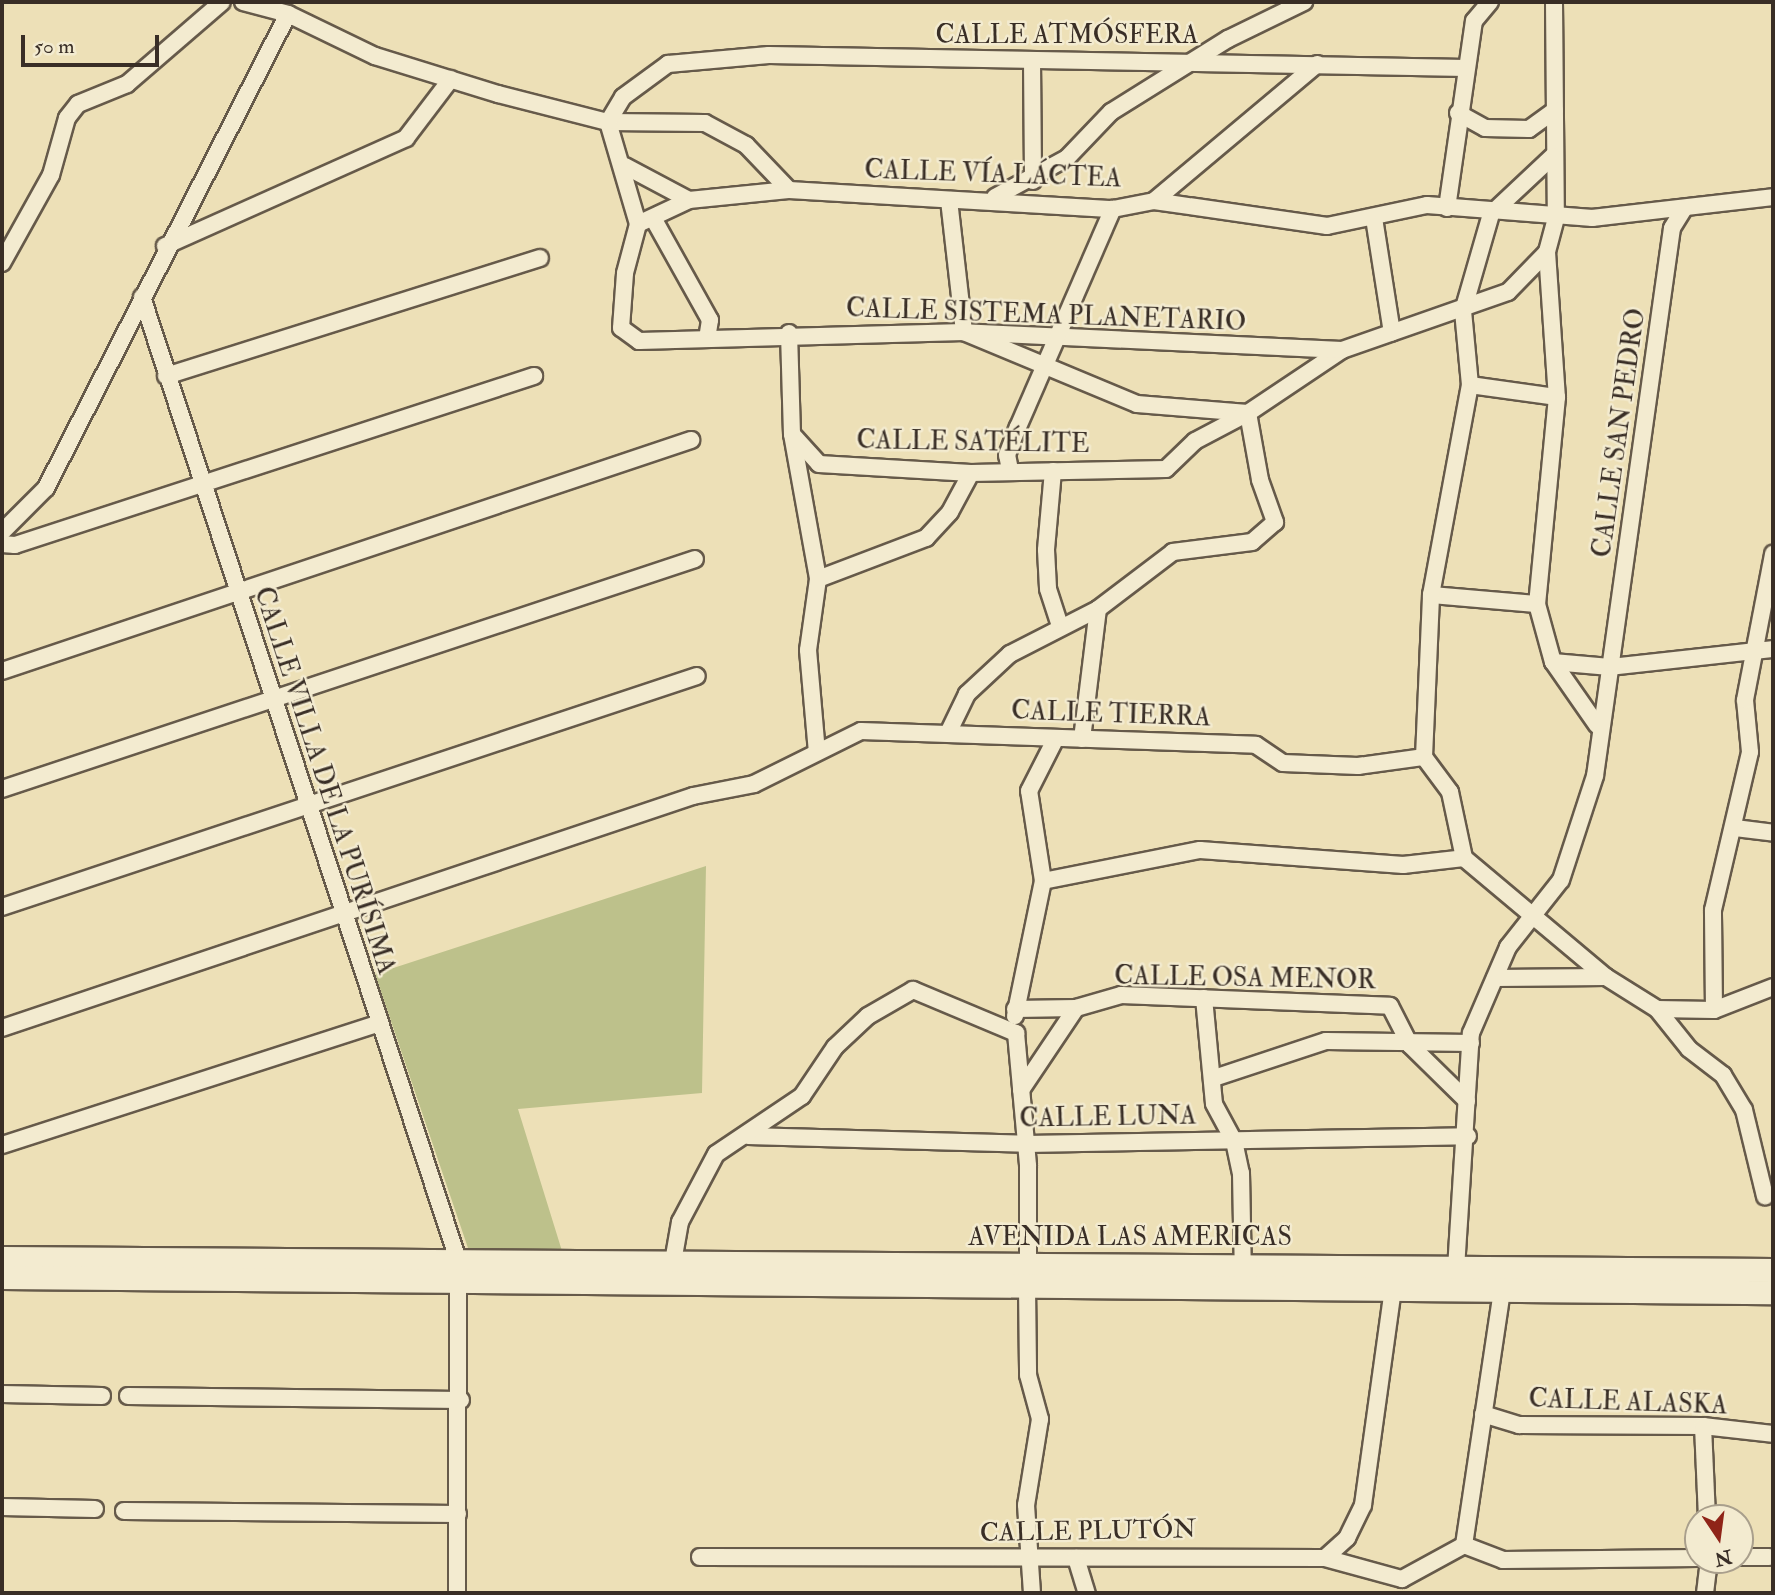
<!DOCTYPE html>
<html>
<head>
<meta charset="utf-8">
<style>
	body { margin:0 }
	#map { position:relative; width:1775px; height:1595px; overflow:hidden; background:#ede0b7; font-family:"IM FELL Double Pica",serif }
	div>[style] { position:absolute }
	.green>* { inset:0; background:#bdc18b }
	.roads { filter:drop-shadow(2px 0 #665a4a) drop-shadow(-2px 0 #665a4a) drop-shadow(0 2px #665a4a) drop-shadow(0 -2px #665a4a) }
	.street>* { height:16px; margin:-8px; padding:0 8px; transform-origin:8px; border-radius:8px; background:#f3ebd0 }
	.secondary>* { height:23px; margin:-11.5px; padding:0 11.5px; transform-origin:11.5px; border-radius:11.5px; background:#f3ebd0 }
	span { translate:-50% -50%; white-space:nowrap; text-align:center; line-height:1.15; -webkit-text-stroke:5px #f3ebd0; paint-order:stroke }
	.street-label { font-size:26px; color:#392e26 }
	.frame { position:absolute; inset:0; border:4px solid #392e26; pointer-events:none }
	.north { position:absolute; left:1684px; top:1504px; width:70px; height:70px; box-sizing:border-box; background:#f3ebd0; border:2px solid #a99f8c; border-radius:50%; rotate:167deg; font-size:19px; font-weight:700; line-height:28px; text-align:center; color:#392e26 }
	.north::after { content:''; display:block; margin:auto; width:24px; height:32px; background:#8f2418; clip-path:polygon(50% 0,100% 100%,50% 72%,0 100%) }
	.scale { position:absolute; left:21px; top:35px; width:138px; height:32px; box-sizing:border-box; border:4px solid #392e26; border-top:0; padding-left:9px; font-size:21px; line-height:24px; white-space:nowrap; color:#392e26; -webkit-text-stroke:5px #f3ebd0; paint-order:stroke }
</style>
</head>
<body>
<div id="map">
	<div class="green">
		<div style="clip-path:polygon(706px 866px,702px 1093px,518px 1109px,562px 1251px,469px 1251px,375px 974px)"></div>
	</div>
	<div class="roads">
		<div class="street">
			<div style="left:243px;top:2px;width:47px;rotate:14.9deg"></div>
			<div style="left:288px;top:14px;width:97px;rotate:25.8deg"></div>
			<div style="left:375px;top:56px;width:129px;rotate:17.2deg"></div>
			<div style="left:498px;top:94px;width:114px;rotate:14.3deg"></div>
			<div style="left:608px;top:122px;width:97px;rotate:0.6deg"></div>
			<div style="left:705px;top:123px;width:47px;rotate:28.2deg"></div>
			<div style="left:746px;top:145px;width:62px;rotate:46.3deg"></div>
			<div style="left:1554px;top:2px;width:216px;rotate:89.5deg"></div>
			<div style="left:1556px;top:218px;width:35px;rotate:105deg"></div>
			<div style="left:1547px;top:252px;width:145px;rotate:86.1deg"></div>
			<div style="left:1557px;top:397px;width:208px;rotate:95.5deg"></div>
			<div style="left:1537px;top:604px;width:60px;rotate:74.6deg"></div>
			<div style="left:1553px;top:662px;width:77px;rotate:55.1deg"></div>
			<div style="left:1032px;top:61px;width:120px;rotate:89.5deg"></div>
			<div style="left:1458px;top:113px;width:31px;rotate:29deg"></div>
			<div style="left:1485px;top:128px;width:44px;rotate:1.3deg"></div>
			<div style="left:1529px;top:129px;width:32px;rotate:-36deg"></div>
			<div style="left:625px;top:166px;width:72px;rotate:28deg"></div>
			<div style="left:995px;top:197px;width:82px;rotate:-28.4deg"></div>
			<div style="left:1067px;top:158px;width:64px;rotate:-46.3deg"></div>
			<div style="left:1111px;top:112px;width:138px;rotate:-32deg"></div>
			<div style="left:1228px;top:39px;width:85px;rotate:-26deg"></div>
			<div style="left:949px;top:200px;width:133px;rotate:83.5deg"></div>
			<div style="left:964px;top:332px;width:187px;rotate:22.6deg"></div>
			<div style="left:1137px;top:404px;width:111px;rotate:4.6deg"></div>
			<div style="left:1248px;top:413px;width:113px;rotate:-33.8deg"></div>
			<div style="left:1342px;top:350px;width:176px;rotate:-19.3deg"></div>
			<div style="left:1508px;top:292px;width:56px;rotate:-45.7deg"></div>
			<div style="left:1154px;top:201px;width:213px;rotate:-40deg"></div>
			<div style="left:1447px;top:208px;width:189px;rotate:-81.8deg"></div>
			<div style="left:1474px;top:21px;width:25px;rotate:-50deg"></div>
			<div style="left:653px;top:218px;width:117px;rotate:60.8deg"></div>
			<div style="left:710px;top:320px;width:18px;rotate:99deg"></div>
			<div style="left:1374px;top:218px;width:116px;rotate:81.1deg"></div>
			<div style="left:638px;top:224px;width:56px;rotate:-25.2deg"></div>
			<div style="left:689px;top:200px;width:100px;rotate:-5.7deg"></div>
			<div style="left:789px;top:190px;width:325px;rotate:3.4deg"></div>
			<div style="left:1113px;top:209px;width:42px;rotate:-11deg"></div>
			<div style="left:1154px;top:201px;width:175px;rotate:8.2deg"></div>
			<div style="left:1327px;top:226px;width:102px;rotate:-11.9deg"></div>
			<div style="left:1427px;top:205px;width:166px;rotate:4.5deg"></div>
			<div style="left:1592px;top:218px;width:182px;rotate:-6.6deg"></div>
			<div style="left:165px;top:246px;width:264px;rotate:-24.1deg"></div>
			<div style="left:406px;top:138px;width:74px;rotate:-52.7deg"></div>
			<div style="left:2px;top:263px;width:101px;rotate:-60.9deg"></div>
			<div style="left:51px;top:175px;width:59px;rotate:-74.3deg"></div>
			<div style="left:67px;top:118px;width:18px;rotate:-52deg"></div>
			<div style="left:78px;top:104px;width:53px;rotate:-22.2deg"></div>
			<div style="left:127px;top:84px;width:125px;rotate:-40.8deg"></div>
			<div style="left:142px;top:297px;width:1014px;rotate:71.83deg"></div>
			<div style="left:458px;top:1260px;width:333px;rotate:90.2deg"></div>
			<div style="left:789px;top:333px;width:101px;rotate:88.3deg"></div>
			<div style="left:792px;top:434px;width:147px;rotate:79.8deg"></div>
			<div style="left:818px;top:579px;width:72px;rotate:98deg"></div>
			<div style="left:808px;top:650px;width:102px;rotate:85deg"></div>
			<div style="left:1342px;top:350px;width:378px;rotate:-177.3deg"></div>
			<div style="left:964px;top:332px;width:325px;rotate:178.4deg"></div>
			<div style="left:639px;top:341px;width:22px;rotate:-144deg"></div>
			<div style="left:621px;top:328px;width:55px;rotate:-85.8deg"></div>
			<div style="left:625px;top:273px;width:51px;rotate:-75.1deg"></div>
			<div style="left:638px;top:224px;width:106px;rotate:-106.4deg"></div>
			<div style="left:608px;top:122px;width:29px;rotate:-59deg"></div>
			<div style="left:623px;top:97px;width:56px;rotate:-36.3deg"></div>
			<div style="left:668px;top:64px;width:101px;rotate:-5.1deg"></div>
			<div style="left:769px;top:55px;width:697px;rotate:1.07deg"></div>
			<div style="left:166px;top:376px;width:392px;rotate:-17.5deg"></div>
			<div style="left:1470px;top:385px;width:88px;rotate:7.9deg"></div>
			<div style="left:792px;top:434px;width:40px;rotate:48deg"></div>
			<div style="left:819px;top:464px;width:152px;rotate:3.4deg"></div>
			<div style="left:971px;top:473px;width:195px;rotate:-1.2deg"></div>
			<div style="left:1166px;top:469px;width:40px;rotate:-44deg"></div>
			<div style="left:1195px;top:441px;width:60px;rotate:-27.8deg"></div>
			<div style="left:1248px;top:413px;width:68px;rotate:79.8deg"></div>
			<div style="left:1260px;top:480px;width:45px;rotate:70.3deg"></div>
			<div style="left:1275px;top:522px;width:30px;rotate:139deg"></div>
			<div style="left:1252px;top:542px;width:80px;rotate:172.8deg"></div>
			<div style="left:1173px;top:552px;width:94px;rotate:142.8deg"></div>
			<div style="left:1098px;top:609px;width:99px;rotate:152.9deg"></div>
			<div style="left:1010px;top:654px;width:59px;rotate:137.1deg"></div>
			<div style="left:967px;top:694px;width:41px;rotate:115.9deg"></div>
			<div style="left:1010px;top:470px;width:15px;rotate:-101deg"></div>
			<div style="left:1007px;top:455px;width:30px;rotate:-69deg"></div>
			<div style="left:1018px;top:427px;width:238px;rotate:-66.5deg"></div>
			<div style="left:1053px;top:471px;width:79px;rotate:95.1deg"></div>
			<div style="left:1046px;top:550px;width:39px;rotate:87deg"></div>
			<div style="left:1048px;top:589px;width:40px;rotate:72deg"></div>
			<div style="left:2px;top:532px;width:62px;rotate:-45deg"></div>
			<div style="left:46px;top:488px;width:532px;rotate:-62.95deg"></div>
			<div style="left:2px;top:544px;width:13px;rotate:4deg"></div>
			<div style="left:15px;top:545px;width:546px;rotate:-18.04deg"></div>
			<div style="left:818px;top:579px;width:116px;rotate:-20.8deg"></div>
			<div style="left:926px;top:538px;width:35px;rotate:-47deg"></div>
			<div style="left:950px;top:512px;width:44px;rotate:-61.7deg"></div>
			<div style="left:1431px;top:595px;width:106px;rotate:4.9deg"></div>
			<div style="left:1553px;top:662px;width:57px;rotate:5deg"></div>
			<div style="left:1610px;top:667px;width:164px;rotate:-6.3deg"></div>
			<div style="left:2px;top:671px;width:727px;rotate:-18.53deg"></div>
			<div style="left:1082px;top:739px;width:131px;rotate:-83deg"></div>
			<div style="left:1424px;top:757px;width:162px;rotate:-87.5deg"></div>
			<div style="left:1431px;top:595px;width:214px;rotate:-79.5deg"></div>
			<div style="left:1470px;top:385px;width:74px;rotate:-95.4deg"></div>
			<div style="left:1463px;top:311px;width:101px;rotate:-73.9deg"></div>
			<div style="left:1491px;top:214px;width:85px;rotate:-43.1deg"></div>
			<div style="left:2px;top:789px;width:730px;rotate:-18.36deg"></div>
			<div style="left:1735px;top:828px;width:38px;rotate:7deg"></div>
			<div style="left:1464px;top:858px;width:185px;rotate:40deg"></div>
			<div style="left:1043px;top:881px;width:160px;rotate:-11.2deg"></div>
			<div style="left:1200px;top:850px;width:204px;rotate:4.2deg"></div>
			<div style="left:1403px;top:865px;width:61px;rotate:-6.5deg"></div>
			<div style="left:2px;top:907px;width:732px;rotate:-18.39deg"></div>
			<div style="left:1495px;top:978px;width:111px;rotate:-0.5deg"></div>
			<div style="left:1606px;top:977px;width:60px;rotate:32.1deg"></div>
			<div style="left:1657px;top:1009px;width:57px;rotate:1deg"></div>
			<div style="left:1714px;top:1010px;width:63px;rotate:-21.3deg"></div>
			<div style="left:1204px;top:998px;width:106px;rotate:84.6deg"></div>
			<div style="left:1214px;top:1104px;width:42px;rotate:61.6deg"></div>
			<div style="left:1234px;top:1141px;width:33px;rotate:78deg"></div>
			<div style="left:1241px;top:1173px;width:104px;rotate:88.9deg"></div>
			<div style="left:1015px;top:1009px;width:61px;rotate:-0.9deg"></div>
			<div style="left:1076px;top:1008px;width:47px;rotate:-16.1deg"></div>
			<div style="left:1121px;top:995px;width:269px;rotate:2.3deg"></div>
			<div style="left:1390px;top:1006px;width:44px;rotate:62.9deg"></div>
			<div style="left:1410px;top:1045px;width:80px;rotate:44.5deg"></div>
			<div style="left:1657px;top:1009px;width:51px;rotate:51.3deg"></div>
			<div style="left:1689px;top:1049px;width:43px;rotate:37.4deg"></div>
			<div style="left:1723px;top:1075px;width:41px;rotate:59deg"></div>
			<div style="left:1744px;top:1110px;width:89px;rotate:76.3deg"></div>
			<div style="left:1714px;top:1010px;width:100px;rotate:-90.6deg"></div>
			<div style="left:1713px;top:910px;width:162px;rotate:-76.8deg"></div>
			<div style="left:1750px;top:752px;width:52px;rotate:-95.5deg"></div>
			<div style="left:1745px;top:700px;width:149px;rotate:-79.1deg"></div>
			<div style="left:1015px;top:1016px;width:138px;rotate:-78.3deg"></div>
			<div style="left:1043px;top:881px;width:91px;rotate:-98.8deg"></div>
			<div style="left:1029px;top:791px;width:57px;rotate:-63deg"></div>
			<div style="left:2px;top:1028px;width:729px;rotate:-18.56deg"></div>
			<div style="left:693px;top:796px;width:62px;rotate:-11.1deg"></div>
			<div style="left:754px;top:784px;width:119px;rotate:-26.4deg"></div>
			<div style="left:861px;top:731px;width:395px;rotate:2deg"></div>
			<div style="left:1256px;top:745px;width:32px;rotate:34deg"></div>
			<div style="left:1283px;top:763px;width:75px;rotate:2.3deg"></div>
			<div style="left:1358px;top:766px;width:67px;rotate:-7.8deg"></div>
			<div style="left:1424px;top:757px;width:44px;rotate:53.4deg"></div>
			<div style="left:1450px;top:792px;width:67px;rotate:78deg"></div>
			<div style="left:1214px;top:1078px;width:118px;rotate:-18.3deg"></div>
			<div style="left:1326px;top:1041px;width:145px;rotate:0.8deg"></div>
			<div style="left:1021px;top:1090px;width:99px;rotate:-56.1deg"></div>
			<div style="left:748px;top:1136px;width:278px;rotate:1.6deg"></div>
			<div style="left:1026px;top:1144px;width:442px;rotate:-1deg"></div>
			<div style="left:2px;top:1145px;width:396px;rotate:-17.9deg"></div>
			<div style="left:673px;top:1262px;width:41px;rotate:-80.1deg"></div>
			<div style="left:680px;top:1222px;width:77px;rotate:-62.1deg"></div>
			<div style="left:716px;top:1154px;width:104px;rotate:-34deg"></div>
			<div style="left:802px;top:1096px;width:59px;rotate:-56deg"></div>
			<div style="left:835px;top:1047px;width:45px;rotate:-43.2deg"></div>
			<div style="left:868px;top:1016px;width:52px;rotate:-30deg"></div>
			<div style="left:913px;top:990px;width:112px;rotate:22.7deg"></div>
			<div style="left:1016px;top:1033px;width:134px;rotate:84.8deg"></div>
			<div style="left:1028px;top:1166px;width:99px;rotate:90deg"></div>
			<div style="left:1456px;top:1269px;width:236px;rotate:-86.4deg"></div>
			<div style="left:1471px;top:1033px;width:94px;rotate:-66.7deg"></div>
			<div style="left:1508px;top:947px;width:85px;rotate:-51.7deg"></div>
			<div style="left:1561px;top:880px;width:109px;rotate:-71.9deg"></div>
			<div style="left:1595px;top:776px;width:553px;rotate:-82deg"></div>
			<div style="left:1672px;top:228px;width:22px;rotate:-58deg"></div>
			<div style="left:1027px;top:1287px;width:88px;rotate:89.3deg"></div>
			<div style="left:1028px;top:1375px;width:46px;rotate:74.7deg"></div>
			<div style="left:1040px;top:1419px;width:87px;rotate:99.2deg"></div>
			<div style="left:1026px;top:1505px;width:88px;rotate:86.1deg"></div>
			<div style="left:2px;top:1394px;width:100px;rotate:1.1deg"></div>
			<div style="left:128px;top:1396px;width:333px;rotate:0.7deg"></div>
			<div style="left:1483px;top:1414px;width:38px;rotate:17deg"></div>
			<div style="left:1519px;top:1425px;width:184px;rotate:0.3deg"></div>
			<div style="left:1703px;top:1426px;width:70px;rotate:6.5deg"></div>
			<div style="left:1703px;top:1426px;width:92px;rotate:87.5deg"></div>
			<div style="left:2px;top:1507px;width:93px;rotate:1.2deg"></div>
			<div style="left:124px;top:1511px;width:334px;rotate:0.5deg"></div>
			<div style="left:1464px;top:1545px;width:257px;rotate:-81.5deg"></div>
			<div style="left:1464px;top:1545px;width:42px;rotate:21deg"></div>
			<div style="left:1503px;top:1560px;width:195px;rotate:-0.6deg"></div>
			<div style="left:700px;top:1557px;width:625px;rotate:0.09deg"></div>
			<div style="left:1325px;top:1558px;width:80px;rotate:15.3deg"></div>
			<div style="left:1402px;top:1579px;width:71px;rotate:-28.7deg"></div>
			<div style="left:1740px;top:1557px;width:29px"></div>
			<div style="left:1076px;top:1558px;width:37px;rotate:73deg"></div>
			<div style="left:1325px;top:1558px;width:30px;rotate:-42deg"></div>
			<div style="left:1347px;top:1538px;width:37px;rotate:-64deg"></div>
			<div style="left:1363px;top:1505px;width:226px;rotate:-82.1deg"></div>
			<div style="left:1705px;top:1593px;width:33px;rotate:-83deg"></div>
		</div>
		<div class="secondary">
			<div style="left:2px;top:1258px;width:1771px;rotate:0.39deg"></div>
			<div style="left:2px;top:1277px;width:1771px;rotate:0.49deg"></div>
		</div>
	</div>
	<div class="street-label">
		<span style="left:1067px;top:36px">CALLE ATMÓSFERA</span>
		<span style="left:993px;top:175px;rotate:2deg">CALLE VÍA LÁCTEA</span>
		<span style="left:1046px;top:316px;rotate:2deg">CALLE SISTEMA PLANETARIO</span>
		<span style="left:1620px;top:433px;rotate:-82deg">CALLE SAN PEDRO</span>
		<span style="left:973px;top:443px;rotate:1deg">CALLE SATÉLITE</span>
		<span style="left:1111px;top:715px;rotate:2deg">CALLE TIERRA</span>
		<span style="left:324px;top:781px;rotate:72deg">CALLE VILLA DE LA PURÍSIMA</span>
		<span style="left:1245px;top:979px;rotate:1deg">CALLE OSA MENOR</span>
		<span style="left:1108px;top:1118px;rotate:-1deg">CALLE LUNA</span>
		<span style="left:1130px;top:1238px">AVENIDA LAS AMERICAS</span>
		<span style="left:1628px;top:1403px;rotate:2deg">CALLE ALASKA</span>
		<span style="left:1088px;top:1532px;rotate:-1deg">CALLE PLUTÓN</span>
	</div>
	<div class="frame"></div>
	<div class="north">N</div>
	<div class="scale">50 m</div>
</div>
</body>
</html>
